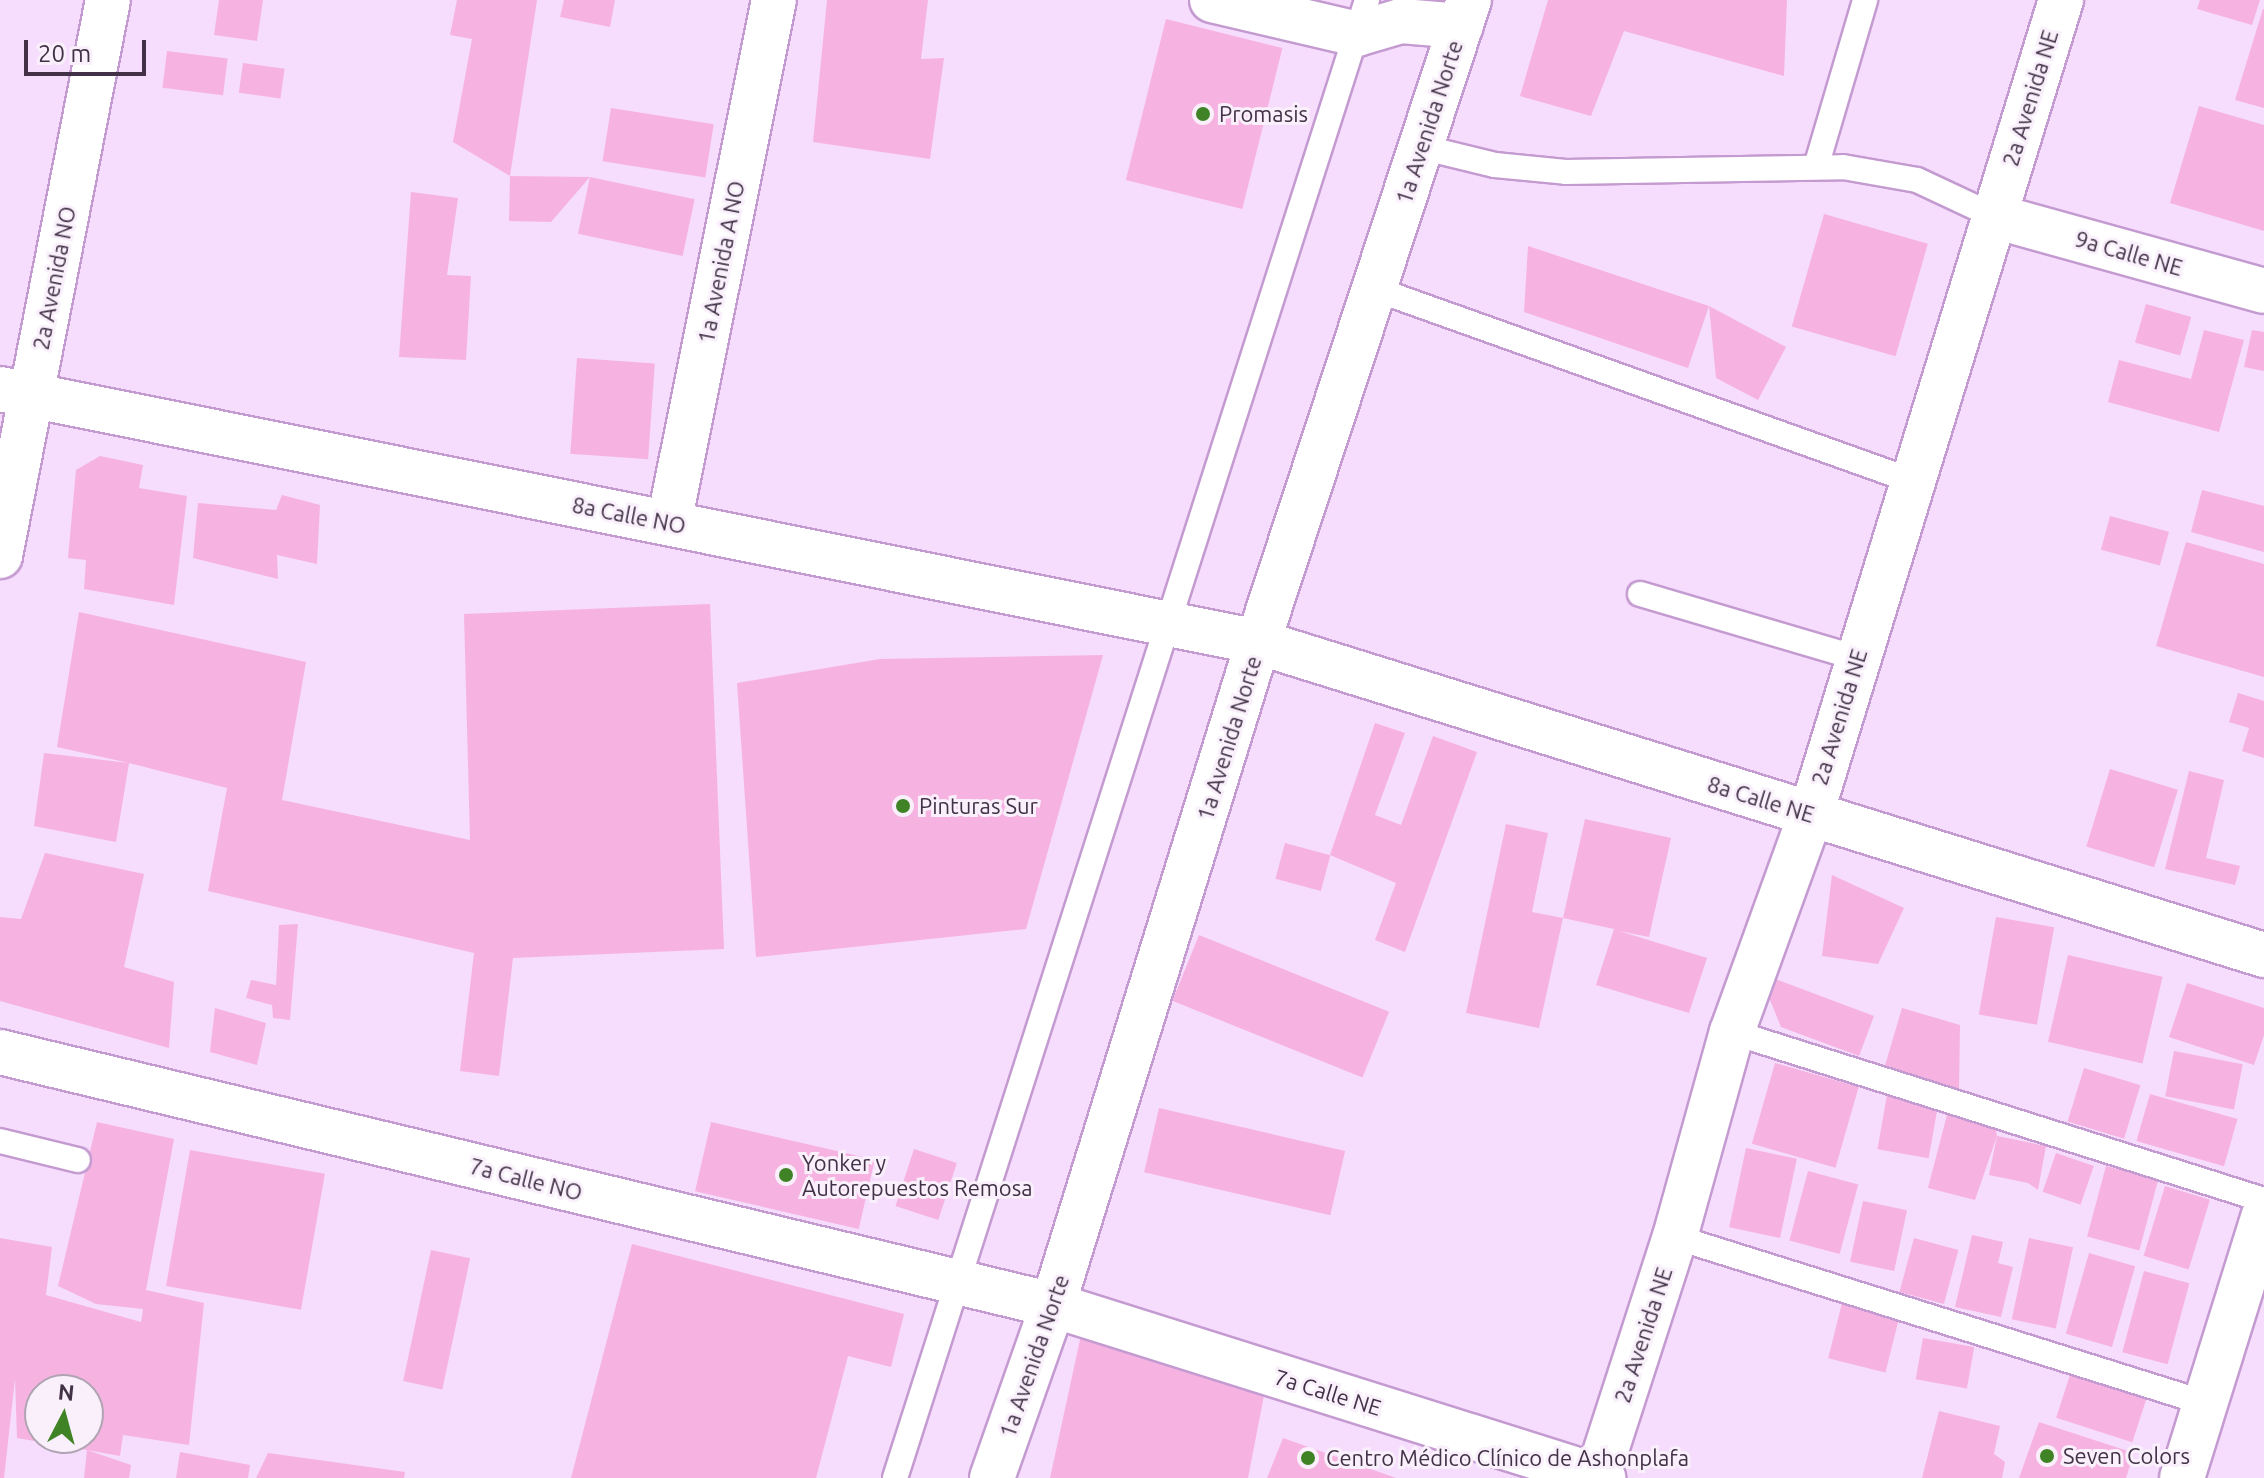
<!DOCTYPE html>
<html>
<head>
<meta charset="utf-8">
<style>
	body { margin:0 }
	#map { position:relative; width:2264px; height:1478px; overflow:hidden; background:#f6dcfd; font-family:Ubuntu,sans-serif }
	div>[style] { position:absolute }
	.building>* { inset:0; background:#f6b3e1; transform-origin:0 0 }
	.roads { filter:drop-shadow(2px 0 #c49bd0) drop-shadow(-2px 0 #c49bd0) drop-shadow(0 2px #c49bd0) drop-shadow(0 -2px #c49bd0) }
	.lane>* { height:24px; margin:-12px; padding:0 12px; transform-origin:12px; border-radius:12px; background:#fff }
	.street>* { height:44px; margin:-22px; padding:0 22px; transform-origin:22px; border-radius:22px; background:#fff }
	.secondary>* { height:44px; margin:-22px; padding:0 22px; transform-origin:22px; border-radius:22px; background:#fff }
	.dots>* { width:22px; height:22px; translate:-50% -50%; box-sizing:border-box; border:4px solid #f9f0fb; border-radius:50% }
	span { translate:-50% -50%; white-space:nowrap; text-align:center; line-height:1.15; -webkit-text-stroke:6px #f9f0fb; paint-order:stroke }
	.street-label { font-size:22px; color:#423147 }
	.poi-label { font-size:22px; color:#423147 }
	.left { translate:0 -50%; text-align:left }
	.north { position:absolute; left:24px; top:1374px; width:80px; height:80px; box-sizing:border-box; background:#f9f0fb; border:2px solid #b0a4b3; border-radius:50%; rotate:6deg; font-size:22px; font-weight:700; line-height:32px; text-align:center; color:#423147 }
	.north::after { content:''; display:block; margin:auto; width:28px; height:36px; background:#3f8326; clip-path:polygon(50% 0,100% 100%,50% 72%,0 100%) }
	.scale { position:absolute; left:24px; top:40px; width:122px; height:36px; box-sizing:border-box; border:4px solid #423147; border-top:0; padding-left:10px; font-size:24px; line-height:28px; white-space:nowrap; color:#423147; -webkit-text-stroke:6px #f9f0fb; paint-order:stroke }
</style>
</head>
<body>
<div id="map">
	<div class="building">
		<div style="clip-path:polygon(219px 0,263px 0,257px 41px,214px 35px)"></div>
		<div style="clip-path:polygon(457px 0,537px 0,510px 176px,453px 142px,472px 39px,450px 35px)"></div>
		<div style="clip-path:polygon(564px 0,615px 0,610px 27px,560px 17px)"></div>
		<div style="clip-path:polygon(827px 0,928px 0,921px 59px,944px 58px,930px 159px,813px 142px)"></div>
		<div style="clip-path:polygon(1548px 0,1787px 0,1784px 76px,1624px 31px,1591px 116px,1520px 96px)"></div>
		<div style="clip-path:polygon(2200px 0,2260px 0,2252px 25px,2197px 9px)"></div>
		<div style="clip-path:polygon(2263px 9px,2264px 9px,2264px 108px,2235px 100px)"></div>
		<div style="left:1166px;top:19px;width:120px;height:166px;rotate:14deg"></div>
		<div style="left:167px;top:51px;width:61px;height:37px;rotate:7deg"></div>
		<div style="left:243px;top:63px;width:42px;height:30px;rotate:8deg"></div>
		<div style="clip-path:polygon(2199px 106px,2264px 125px,2264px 231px,2170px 203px)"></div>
		<div style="left:611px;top:108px;width:104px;height:54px;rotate:9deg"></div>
		<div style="clip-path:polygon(510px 176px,590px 177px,551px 222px,509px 221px)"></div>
		<div style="left:590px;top:177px;width:107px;height:58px;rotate:12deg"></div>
		<div style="clip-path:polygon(411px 192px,458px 198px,447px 275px,471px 276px,466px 360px,399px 357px)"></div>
		<div style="left:1824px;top:214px;width:108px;height:117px;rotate:16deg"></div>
		<div style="clip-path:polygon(1528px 246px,1709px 306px,1786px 347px,1758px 400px,1716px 378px,1709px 306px,1688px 368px,1524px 312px)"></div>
		<div style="left:2146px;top:304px;width:47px;height:40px;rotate:16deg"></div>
		<div style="clip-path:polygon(2204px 330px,2244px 340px,2219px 432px,2108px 402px,2119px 360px,2191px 379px)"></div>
		<div style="clip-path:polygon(2252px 330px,2264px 332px,2264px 371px,2244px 367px)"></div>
		<div style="left:577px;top:358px;width:78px;height:96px;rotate:4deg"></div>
		<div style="clip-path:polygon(100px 456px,143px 465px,139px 488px,187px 496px,174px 605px,84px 589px,86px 560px,68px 558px,76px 470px)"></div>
		<div style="clip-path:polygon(2202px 490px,2264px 506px,2264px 552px,2191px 532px)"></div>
		<div style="clip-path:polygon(282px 495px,320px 505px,317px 564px,277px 555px,278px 579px,193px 558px,198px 503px,276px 510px)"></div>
		<div style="left:2110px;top:516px;width:61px;height:35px;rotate:15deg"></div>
		<div style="clip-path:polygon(2186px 542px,2264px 564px,2264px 677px,2156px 646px)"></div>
		<div style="clip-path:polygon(710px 604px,724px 949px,513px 958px,499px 1076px,460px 1071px,474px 953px,208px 891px,227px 788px,129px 763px,116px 842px,34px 826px,44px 753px,129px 763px,57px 747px,79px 612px,306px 662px,282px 800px,470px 840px,464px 614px)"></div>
		<div style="clip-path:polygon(1103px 655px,1026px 929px,756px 957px,737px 683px,880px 659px)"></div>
		<div style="clip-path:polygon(2238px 693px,2264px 701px,2264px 758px,2242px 751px,2249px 728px,2229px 722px)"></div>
		<div style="clip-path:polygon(1375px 723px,1405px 733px,1375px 815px,1401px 825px,1433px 736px,1477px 752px,1405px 952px,1375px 940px,1396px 883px,1330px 855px)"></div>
		<div style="left:2110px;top:769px;width:71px;height:81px;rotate:17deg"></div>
		<div style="clip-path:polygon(2189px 771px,2224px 780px,2206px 858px,2240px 866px,2235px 885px,2165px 869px)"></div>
		<div style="clip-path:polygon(1585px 819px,1671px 838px,1649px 937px,1619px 931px,1707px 958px,1689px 1013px,1596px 985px,1614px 929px,1563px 918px)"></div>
		<div style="clip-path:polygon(1506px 824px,1548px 833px,1532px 912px,1563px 918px,1539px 1028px,1466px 1013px)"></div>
		<div style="left:1285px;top:843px;width:47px;height:37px;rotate:15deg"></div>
		<div style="clip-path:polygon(45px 853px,144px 874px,124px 967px,174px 982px,169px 1048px,0 1001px,0 917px,21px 919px)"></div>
		<div style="clip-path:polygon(1832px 875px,1904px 908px,1878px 964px,1822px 956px)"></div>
		<div style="left:1996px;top:917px;width:59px;height:99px;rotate:10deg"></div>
		<div style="clip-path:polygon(298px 924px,290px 1020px,273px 1018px,272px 1005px,246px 998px,251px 980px,276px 985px,279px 925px)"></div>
		<div style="left:1199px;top:935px;width:205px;height:71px;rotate:22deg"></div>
		<div style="left:2068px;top:955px;width:97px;height:89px;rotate:13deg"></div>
		<div style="clip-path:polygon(1759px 973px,1874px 1016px,1859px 1056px,1781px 1027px)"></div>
		<div style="clip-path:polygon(2187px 983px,2264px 1008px,2264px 1035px,2254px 1065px,2169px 1037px)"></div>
		<div style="clip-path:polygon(215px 1008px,266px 1023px,257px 1065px,210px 1052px)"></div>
		<div style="clip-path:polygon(1902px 1008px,1960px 1025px,1959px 1091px,1884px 1069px)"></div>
		<div style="left:2174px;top:1051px;width:70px;height:46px;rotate:11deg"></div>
		<div style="left:1775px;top:1063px;width:87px;height:84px;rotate:16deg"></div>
		<div style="left:2084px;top:1068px;width:59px;height:56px;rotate:17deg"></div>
		<div style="left:2150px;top:1094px;width:91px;height:49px;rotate:16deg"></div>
		<div style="left:1887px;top:1095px;width:52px;height:55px;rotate:10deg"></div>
		<div style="left:1159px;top:1108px;width:191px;height:66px;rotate:13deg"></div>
		<div style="clip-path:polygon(1948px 1111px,1994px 1123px,1997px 1136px,1975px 1200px,1928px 1188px)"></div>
		<div style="clip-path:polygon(evenodd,97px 1122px,174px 1139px,146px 1290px,204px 1303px,189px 1445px,123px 1435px,120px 1456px,87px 1450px,131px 1465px,129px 1478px,84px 1478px,87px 1450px,17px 1438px,15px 1379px,4px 1478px,0 1478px,0 1238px,52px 1247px,46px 1295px,141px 1322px,143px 1309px,96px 1304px,58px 1286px,97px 1122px,40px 1390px,88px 1390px,88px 1438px,40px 1438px,40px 1390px)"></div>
		<div style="left:711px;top:1122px;width:168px;height:71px;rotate:13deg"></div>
		<div style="clip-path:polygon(1997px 1136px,2046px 1146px,2038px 1190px,2028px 1183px,1989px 1175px)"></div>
		<div style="left:1746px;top:1148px;width:52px;height:81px;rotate:12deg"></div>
		<div style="left:914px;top:1149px;width:45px;height:60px;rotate:18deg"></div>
		<div style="left:190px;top:1150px;width:137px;height:138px;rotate:10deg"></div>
		<div style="left:2056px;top:1153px;width:40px;height:41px;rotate:19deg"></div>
		<div style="left:2106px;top:1166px;width:54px;height:73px;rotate:15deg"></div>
		<div style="left:1808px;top:1171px;width:52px;height:72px;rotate:15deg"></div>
		<div style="left:2165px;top:1186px;width:47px;height:73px;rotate:17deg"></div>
		<div style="left:1863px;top:1201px;width:45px;height:62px;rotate:12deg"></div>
		<div style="clip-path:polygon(1972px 1235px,2003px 1242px,1998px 1263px,2013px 1267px,2001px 1317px,1955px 1307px)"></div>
		<div style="left:1914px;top:1238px;width:46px;height:56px;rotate:15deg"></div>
		<div style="left:2029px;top:1238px;width:45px;height:83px;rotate:12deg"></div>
		<div style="clip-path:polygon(632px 1244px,904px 1314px,891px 1367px,848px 1356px,816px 1478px,571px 1478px)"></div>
		<div style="left:431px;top:1250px;width:40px;height:134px;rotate:12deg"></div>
		<div style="left:2089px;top:1253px;width:48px;height:84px;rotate:16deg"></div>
		<div style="left:2144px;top:1271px;width:47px;height:84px;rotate:15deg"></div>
		<div style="left:1842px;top:1303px;width:59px;height:57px;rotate:14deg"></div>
		<div style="clip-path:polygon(1083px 1326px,1266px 1385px,1248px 1478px,1050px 1478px)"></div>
		<div style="left:1923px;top:1338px;width:52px;height:42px;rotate:10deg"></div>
		<div style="left:2071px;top:1372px;width:80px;height:48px;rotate:18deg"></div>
		<div style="clip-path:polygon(1939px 1411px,2000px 1426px,1994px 1454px,2005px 1462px,2002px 1478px,1922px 1478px)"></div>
		<div style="clip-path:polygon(2039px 1422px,2134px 1453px,2126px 1478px,2019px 1478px)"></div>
		<div style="clip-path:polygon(1283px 1438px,1396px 1478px,1267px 1478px)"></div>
		<div style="clip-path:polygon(180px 1452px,250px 1465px,248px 1478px,176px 1478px)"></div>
		<div style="clip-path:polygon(268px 1453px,405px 1472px,404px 1478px,256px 1478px)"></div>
	</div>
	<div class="roads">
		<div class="lane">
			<div style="left:1421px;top:147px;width:76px;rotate:13.7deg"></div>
			<div style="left:1495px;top:165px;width:71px;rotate:5.6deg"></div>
			<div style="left:1566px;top:172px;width:277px;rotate:-1deg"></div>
			<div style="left:1843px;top:167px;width:75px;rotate:10deg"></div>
			<div style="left:1917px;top:180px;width:85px;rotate:25.1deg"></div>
			<div style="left:1816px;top:167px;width:174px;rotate:-73.6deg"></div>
			<div style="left:1375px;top:289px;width:568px;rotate:19.65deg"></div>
			<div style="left:1640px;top:594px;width:226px;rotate:16.4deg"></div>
			<div style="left:1732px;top:1032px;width:558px;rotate:17.53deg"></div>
			<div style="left:0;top:1141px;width:80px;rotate:13.7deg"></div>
			<div style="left:1675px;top:1237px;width:555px;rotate:17.39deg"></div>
			<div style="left:895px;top:1478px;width:1552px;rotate:-72.29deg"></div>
		</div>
		<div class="street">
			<div style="left:1212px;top:0;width:149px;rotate:13.2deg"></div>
			<div style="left:1357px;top:34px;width:46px;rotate:-16.5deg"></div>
			<div style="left:1401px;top:21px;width:60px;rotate:4.8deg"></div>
			<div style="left:1994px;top:216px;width:280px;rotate:15.5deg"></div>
			<div style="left:669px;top:523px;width:533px;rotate:-78.65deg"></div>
			<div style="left:0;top:556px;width:566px;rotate:-79.01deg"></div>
			<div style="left:1597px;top:1478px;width:253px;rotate:-72.1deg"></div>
			<div style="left:1675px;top:1237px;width:213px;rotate:-74.5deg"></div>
			<div style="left:1732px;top:1032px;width:232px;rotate:-70.1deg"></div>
			<div style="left:1811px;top:814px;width:852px;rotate:-72.93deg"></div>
			<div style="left:2182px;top:1478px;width:275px;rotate:-72.7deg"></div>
		</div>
		<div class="secondary">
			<div style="left:0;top:389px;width:1283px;rotate:11.37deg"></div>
			<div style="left:1258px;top:642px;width:1054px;rotate:17.28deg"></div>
			<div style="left:0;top:1052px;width:1083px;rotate:13.51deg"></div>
			<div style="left:1053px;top:1305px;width:577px;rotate:17.46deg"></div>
			<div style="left:992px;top:1478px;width:183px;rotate:-70.6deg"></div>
			<div style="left:1053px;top:1305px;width:694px;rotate:-72.82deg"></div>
			<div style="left:1258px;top:642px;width:676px;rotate:-71.81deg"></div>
		</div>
	</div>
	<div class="dots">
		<div style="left:1203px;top:114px;background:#3f8326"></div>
		<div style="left:903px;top:806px;background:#3f8326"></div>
		<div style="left:786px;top:1175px;background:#3f8326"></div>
		<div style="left:2047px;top:1456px;background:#3f8326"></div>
		<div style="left:1308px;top:1458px;background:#3f8326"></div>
	</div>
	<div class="street-label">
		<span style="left:2030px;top:98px;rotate:-73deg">2a Avenida NE</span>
		<span style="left:1429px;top:122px;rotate:-72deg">1a Avenida Norte</span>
		<span style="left:2129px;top:253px;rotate:16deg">9a Calle NE</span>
		<span style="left:721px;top:262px;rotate:-79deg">1a Avenida A NO</span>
		<span style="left:54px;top:278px;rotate:-79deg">2a Avenida NO</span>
		<span style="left:629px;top:515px;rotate:11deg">8a Calle NO</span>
		<span style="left:1839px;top:717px;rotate:-73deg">2a Avenida NE</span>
		<span style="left:1229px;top:738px;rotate:-73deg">1a Avenida Norte</span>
		<span style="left:1761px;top:799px;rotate:17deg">8a Calle NE</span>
		<span style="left:526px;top:1179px;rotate:14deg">7a Calle NO</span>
		<span style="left:1643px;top:1335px;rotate:-72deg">2a Avenida NE</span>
		<span style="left:1034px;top:1356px;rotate:-71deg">1a Avenida Norte</span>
		<span style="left:1328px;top:1392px;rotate:17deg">7a Calle NE</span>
	</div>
	<div class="poi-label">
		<span class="left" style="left:1219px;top:114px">Promasis</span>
		<span class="left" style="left:919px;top:806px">Pinturas Sur</span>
		<span class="left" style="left:802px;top:1175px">Yonker y<br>Autorepuestos Remosa</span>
		<span class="left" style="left:2063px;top:1456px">Seven Colors</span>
		<span class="left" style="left:1326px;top:1458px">Centro Médico Clínico de Ashonplafa</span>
	</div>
	<div class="north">N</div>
	<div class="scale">20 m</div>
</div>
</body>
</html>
